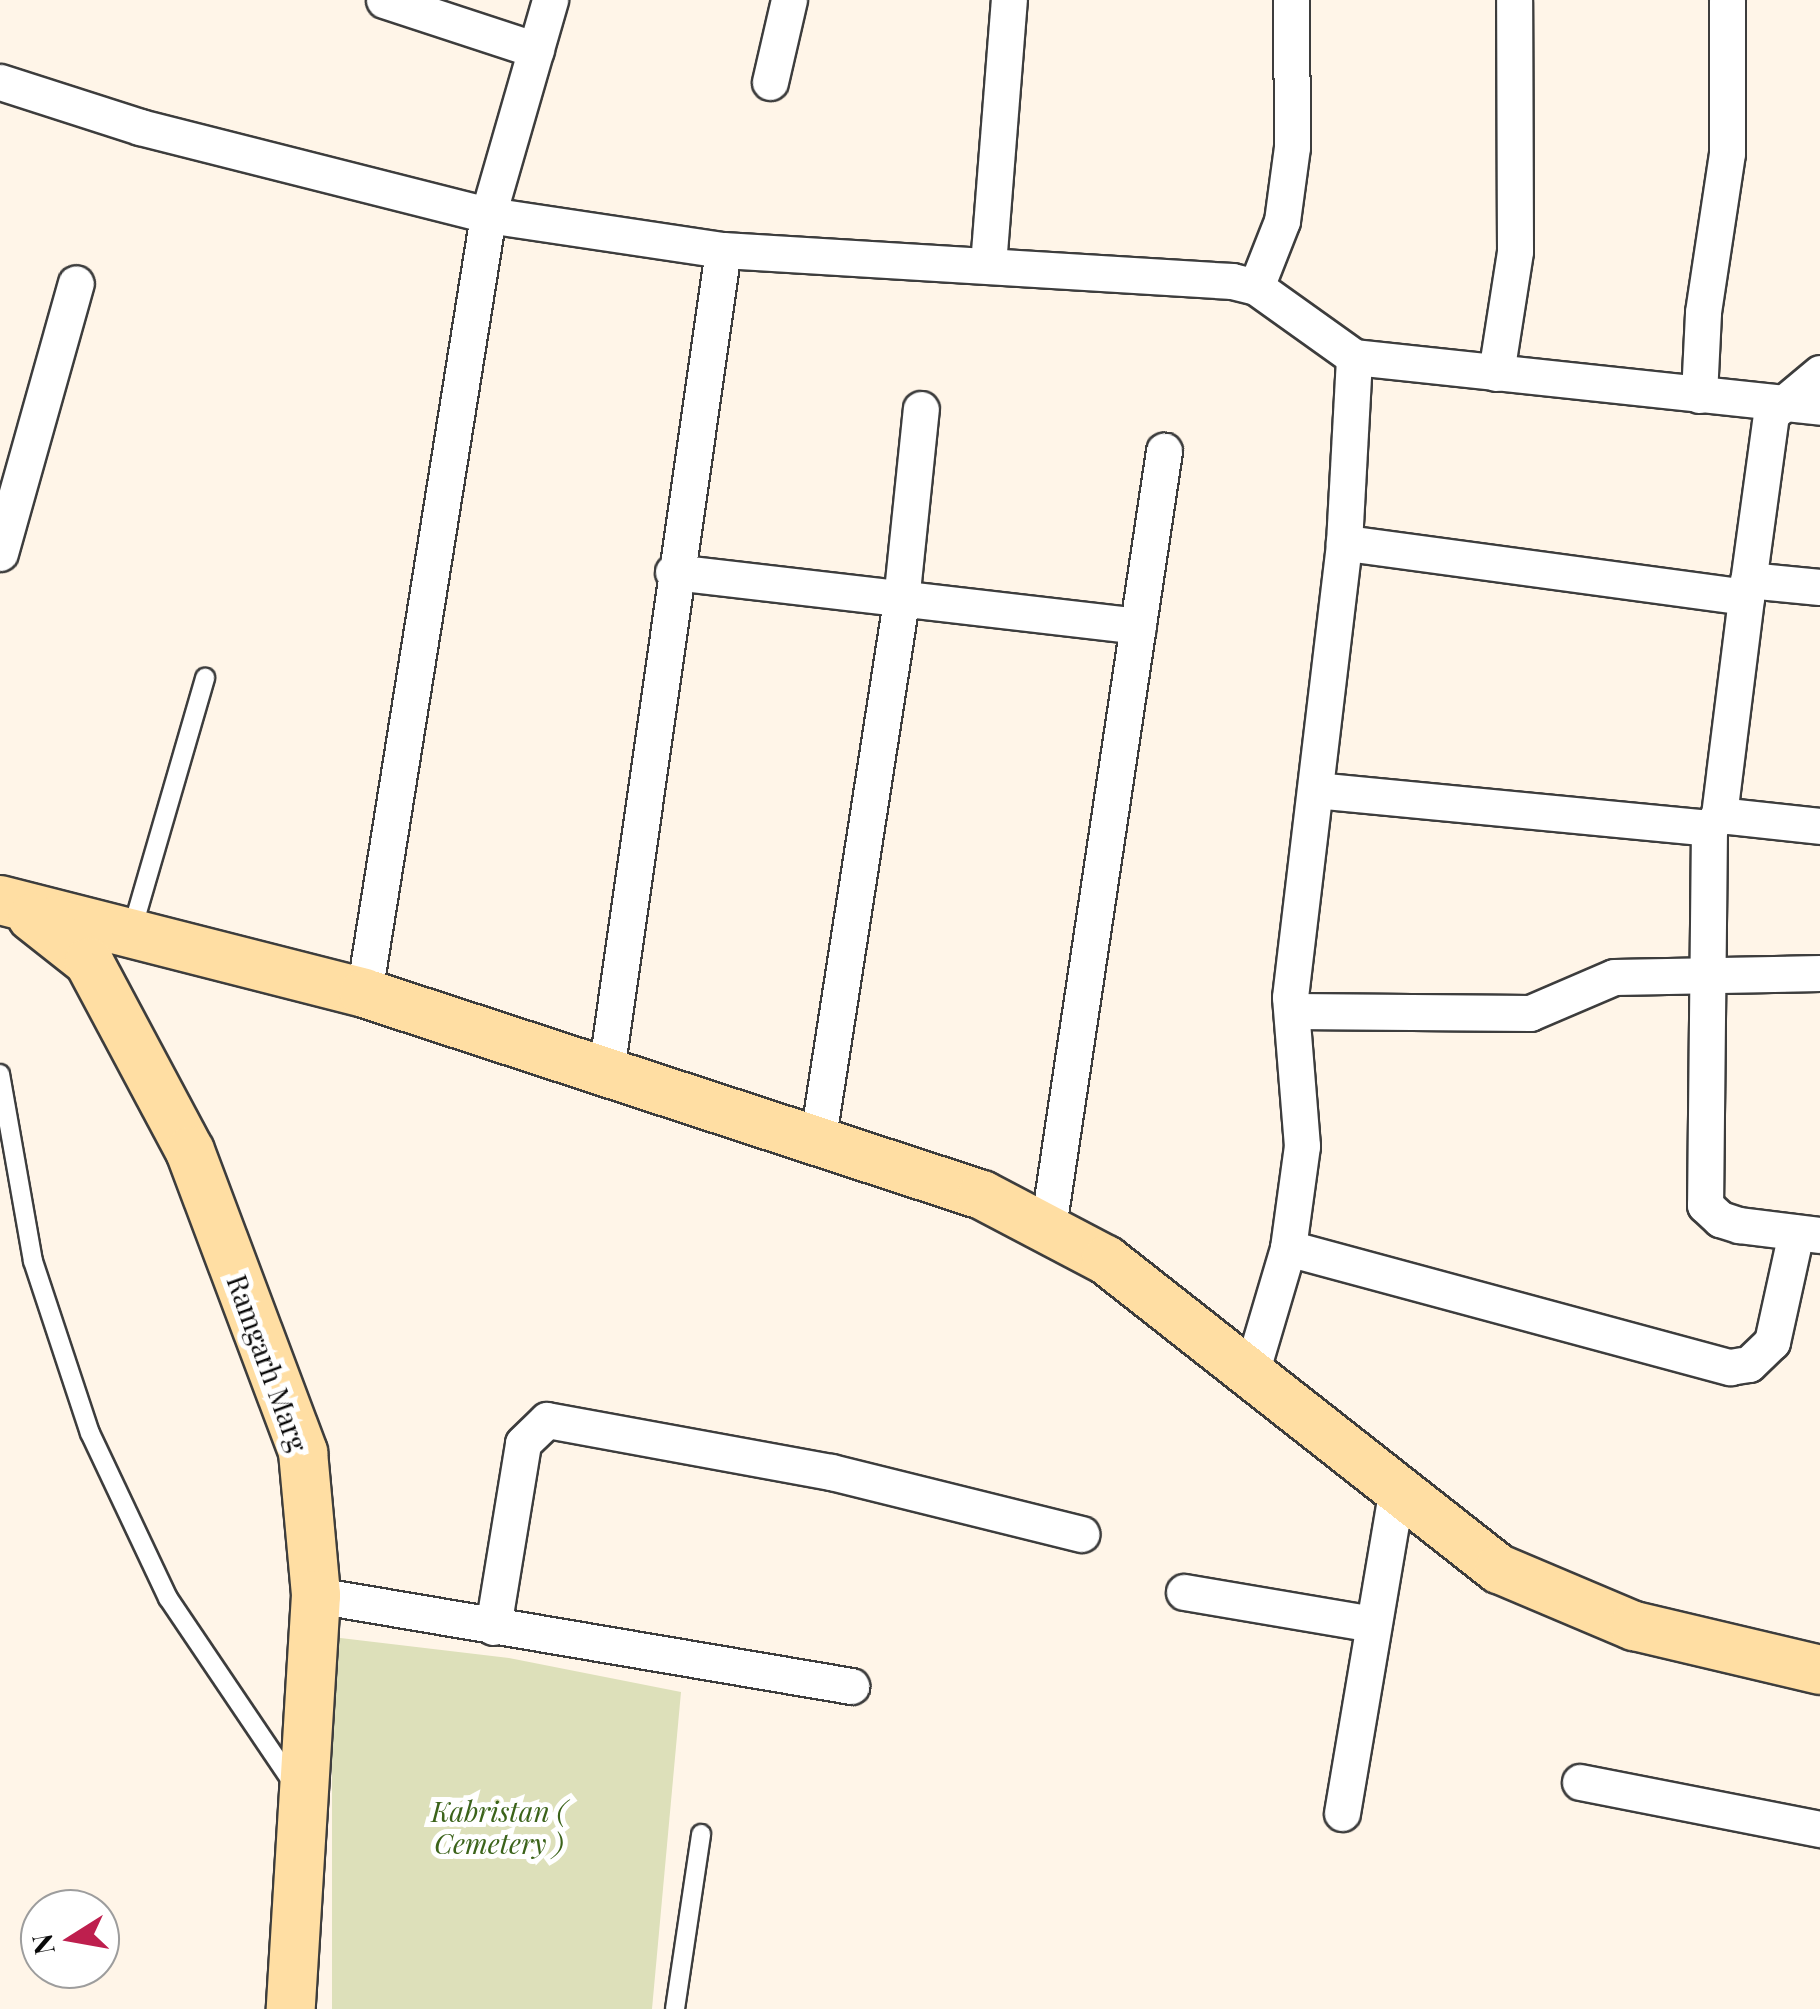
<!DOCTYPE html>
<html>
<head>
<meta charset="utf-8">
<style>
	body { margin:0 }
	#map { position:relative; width:1820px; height:2009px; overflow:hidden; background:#fff5e8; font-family:"Playfair Display",serif }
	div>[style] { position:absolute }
	.cemetery>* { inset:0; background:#dde0ba }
	.roads { filter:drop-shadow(2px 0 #3d3d3d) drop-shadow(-2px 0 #3d3d3d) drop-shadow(0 2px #3d3d3d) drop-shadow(0 -2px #3d3d3d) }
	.lane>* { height:18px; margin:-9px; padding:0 9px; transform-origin:9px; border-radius:9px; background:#fff }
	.street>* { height:35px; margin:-17.5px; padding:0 17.5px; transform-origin:17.5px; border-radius:17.5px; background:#fff }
	.secondary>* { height:48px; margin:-24px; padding:0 24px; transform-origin:24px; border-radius:24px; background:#ffdea3 }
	span { translate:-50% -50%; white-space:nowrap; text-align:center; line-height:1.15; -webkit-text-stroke:10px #fff; paint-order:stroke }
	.street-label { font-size:28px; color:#0a0a0a }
	.park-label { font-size:28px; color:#3b631a; font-style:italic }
	.north { position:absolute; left:20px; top:1889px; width:100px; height:100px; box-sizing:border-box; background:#fff; border:2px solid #9d9d9d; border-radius:50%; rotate:259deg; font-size:28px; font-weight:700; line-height:40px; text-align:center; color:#0a0a0a }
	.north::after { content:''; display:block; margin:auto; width:35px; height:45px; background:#be1f4e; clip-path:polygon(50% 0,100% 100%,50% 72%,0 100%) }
</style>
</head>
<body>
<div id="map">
	<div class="cemetery">
		<div style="clip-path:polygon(332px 1637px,509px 1658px,681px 1692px,652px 2009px,332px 2009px)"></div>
	</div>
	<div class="roads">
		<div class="lane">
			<div style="left:131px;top:933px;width:266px;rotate:-73.8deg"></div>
			<div style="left:0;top:1074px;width:190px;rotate:80deg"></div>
			<div style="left:33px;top:1261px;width:181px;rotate:71.7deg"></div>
			<div style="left:90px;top:1433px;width:183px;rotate:64.7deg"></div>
			<div style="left:168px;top:1598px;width:223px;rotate:56deg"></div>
			<div style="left:675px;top:2009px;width:177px;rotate:-81.5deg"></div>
		</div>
		<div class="street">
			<div style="left:384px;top:0;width:160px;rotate:18.2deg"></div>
			<div style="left:0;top:82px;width:147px;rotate:17.8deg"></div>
			<div style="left:140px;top:127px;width:359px;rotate:14.2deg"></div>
			<div style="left:488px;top:215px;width:238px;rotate:8.5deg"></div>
			<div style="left:723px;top:250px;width:510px;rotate:3.49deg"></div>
			<div style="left:1232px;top:281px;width:25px;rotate:14deg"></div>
			<div style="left:1256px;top:287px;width:120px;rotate:35.5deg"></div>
			<div style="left:770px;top:82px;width:84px;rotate:-77deg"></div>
			<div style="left:988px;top:265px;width:266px;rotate:-85.5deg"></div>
			<div style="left:1256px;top:287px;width:71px;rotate:-68.5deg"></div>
			<div style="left:1282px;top:221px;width:75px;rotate:-82.3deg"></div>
			<div style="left:1292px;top:147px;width:147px;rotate:-90.4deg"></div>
			<div style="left:1496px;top:373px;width:123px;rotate:-81.1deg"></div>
			<div style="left:1515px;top:251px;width:251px;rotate:-90.2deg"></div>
			<div style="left:1699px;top:395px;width:83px;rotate:-87.2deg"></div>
			<div style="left:1703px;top:312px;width:161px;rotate:-81.4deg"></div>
			<div style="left:1727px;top:153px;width:153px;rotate:-90deg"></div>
			<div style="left:0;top:553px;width:280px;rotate:-74.3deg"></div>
			<div style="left:673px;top:572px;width:468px;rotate:6.6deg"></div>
			<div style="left:1748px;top:580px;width:72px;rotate:5.6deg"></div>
			<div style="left:1746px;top:597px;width:185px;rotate:-82.2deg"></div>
			<div style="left:1771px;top:414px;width:64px;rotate:-39.9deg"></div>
			<div style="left:1315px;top:790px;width:396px;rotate:5.5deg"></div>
			<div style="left:1709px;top:828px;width:16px;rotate:-52deg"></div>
			<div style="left:1719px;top:815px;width:220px;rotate:-82.9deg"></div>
			<div style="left:1746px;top:597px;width:406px;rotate:-172.3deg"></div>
			<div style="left:1719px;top:815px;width:102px;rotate:6.2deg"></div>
			<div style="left:1709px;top:828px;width:377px;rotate:90.6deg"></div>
			<div style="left:1705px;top:1205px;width:21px;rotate:43deg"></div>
			<div style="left:1720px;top:1219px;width:20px;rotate:18deg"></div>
			<div style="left:1739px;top:1225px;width:81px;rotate:7.1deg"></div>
			<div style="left:364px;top:993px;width:788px;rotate:-80.94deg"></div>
			<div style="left:488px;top:215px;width:224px;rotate:-73.9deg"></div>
			<div style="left:1293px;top:1011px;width:237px;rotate:0.5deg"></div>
			<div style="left:1530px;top:1013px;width:91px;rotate:-23.2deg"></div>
			<div style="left:1614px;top:977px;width:206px;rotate:-1.1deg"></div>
			<div style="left:606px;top:1071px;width:829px;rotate:-81.89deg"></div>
			<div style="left:817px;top:1143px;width:548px;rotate:-81.19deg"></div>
			<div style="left:901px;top:601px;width:193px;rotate:-84.1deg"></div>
			<div style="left:1048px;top:1227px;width:785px;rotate:-81.5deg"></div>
			<div style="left:1288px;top:1248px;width:458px;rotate:15.1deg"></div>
			<div style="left:1730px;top:1367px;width:19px;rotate:-9deg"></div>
			<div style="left:1749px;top:1364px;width:32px;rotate:-44deg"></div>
			<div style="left:1772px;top:1342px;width:112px;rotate:-77.6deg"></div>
			<div style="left:1251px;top:1373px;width:130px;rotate:-73.5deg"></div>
			<div style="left:1288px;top:1248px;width:103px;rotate:-82.2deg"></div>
			<div style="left:1302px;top:1146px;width:149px;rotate:-94.6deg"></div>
			<div style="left:1290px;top:997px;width:457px;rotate:-83.2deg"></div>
			<div style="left:1344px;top:543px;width:186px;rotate:-86.9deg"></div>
			<div style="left:1354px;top:357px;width:469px;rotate:6.1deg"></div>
			<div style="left:1184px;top:1592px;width:192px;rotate:9.6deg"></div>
			<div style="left:316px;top:1595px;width:543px;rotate:9.65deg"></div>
			<div style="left:493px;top:1627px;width:186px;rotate:-80.7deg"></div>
			<div style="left:523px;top:1443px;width:33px;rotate:-44deg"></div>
			<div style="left:547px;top:1420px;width:289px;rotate:10.4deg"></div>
			<div style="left:831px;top:1472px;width:258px;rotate:13.9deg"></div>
			<div style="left:1580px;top:1782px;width:245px;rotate:11.1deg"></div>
			<div style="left:1342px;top:1813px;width:324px;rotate:-80.4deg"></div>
		</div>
		<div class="secondary">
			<div style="left:0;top:900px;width:376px;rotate:14.3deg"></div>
			<div style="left:364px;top:993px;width:650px;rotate:18.1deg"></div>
			<div style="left:982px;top:1195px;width:140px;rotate:27.7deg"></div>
			<div style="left:1106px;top:1260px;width:500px;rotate:38.2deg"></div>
			<div style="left:1499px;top:1569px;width:147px;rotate:22.9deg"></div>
			<div style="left:1634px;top:1626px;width:191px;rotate:13.3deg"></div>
			<div style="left:32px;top:917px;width:73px;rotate:38.3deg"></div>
			<div style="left:89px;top:962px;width:214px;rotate:61.9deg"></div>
			<div style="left:190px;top:1151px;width:322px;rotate:69.4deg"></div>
			<div style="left:303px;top:1452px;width:144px;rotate:84.8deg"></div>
			<div style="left:316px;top:1595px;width:415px;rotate:93.5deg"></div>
		</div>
	</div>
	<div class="street-label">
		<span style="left:268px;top:1363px;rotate:70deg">Ramgarh Marg</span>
	</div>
	<div class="park-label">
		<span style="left:499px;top:1827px">Kabristan (<br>Cemetery )</span>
	</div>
	<div class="north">N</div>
</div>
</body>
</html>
